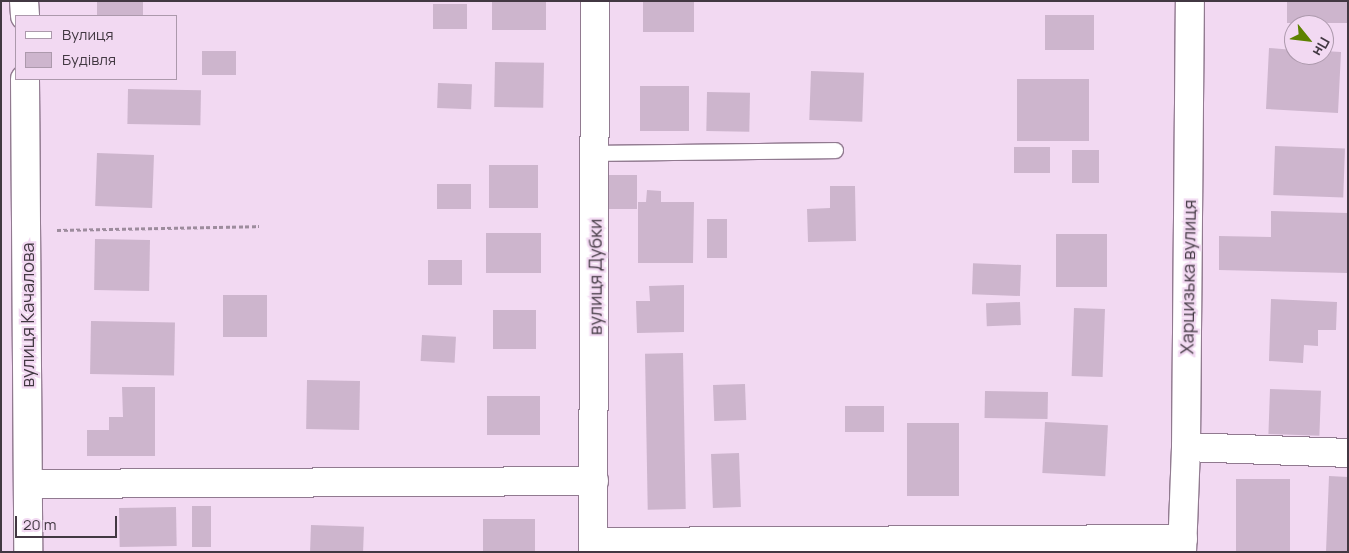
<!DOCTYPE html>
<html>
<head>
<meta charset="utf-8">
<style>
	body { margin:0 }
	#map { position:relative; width:1349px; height:553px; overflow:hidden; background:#f2d9f2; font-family:Manrope,sans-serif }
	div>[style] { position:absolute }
	.building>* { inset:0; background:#cdb5cd; transform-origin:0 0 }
	.path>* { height:3px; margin-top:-1.5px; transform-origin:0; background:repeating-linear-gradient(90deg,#9d8c9d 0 4px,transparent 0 6.5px) }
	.roads { filter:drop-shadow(1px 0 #917a90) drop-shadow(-1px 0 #917a90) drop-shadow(0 1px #917a90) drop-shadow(0 -1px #917a90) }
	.lane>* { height:15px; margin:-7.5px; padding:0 7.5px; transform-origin:7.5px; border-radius:7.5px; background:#fff }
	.street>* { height:28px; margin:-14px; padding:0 14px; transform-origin:14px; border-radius:14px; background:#fff }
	span { translate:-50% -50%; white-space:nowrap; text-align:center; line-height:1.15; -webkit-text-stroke:4.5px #f2d9f2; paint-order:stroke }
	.street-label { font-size:18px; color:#423842 }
	.frame { position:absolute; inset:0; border:2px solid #423842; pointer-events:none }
	.legend { position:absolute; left:15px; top:15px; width:162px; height:65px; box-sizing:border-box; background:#f2d9f2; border:1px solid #ac99ac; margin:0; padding:6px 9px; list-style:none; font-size:15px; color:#423842 }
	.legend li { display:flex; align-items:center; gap:10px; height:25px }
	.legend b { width:25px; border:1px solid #ac99ac }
	.north { position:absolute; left:1284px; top:15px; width:50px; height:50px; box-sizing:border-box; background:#f2d9f2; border:1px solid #ac99ac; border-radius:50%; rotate:119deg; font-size:14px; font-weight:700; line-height:20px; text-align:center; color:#423842 }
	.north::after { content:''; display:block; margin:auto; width:18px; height:22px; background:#5d8200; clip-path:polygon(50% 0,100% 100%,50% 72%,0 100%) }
	.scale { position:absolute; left:15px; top:516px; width:102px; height:22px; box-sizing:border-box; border:2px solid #423842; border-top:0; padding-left:6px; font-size:15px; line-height:18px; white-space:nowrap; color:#423842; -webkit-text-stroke:4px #f2d9f2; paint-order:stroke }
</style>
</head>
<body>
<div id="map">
	<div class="building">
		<div style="left:97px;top:1px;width:46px;height:15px"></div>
		<div style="left:492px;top:1px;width:54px;height:29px"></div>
		<div style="left:643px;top:1px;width:51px;height:31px"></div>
		<div style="left:1287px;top:1px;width:61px;height:22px"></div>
		<div style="left:433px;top:4px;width:34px;height:25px"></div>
		<div style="left:1045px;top:15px;width:49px;height:35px"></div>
		<div style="clip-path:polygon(1269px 48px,1294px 50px,1294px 55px,1324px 55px,1324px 51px,1341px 52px,1338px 113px,1266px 109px)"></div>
		<div style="left:202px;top:51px;width:34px;height:24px"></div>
		<div style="left:495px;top:62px;width:49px;height:45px;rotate:1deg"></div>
		<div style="left:811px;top:71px;width:53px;height:49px;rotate:2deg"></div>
		<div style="left:1017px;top:79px;width:72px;height:62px"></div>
		<div style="left:438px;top:83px;width:34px;height:25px;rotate:2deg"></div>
		<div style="left:689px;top:86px;width:45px;height:49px;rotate:90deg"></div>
		<div style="left:128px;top:89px;width:73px;height:35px;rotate:1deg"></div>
		<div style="left:707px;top:92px;width:43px;height:39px;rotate:1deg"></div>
		<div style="left:1275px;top:146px;width:70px;height:49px;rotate:2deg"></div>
		<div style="left:1014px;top:147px;width:36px;height:26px"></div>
		<div style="left:1072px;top:150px;width:27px;height:33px"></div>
		<div style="left:97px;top:153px;width:57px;height:53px;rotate:2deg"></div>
		<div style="left:489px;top:165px;width:49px;height:43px"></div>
		<div style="left:608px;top:175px;width:29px;height:34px"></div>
		<div style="left:437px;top:184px;width:34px;height:25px"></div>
		<div style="clip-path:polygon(830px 186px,855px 186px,856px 241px,808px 242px,807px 209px,830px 208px)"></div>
		<div style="clip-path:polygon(647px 190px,661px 191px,661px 202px,694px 202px,693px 263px,638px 263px,638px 202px,646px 202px)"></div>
		<div style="clip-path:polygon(1271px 211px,1348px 213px,1348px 273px,1219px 270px,1219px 236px,1271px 237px)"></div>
		<div style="left:707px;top:219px;width:20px;height:39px"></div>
		<div style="left:541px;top:233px;width:40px;height:55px;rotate:90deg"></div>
		<div style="left:1056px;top:234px;width:51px;height:53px"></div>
		<div style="left:95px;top:239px;width:55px;height:51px;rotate:1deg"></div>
		<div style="left:428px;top:260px;width:34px;height:25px"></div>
		<div style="left:1021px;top:265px;width:31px;height:48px;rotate:92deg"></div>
		<div style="clip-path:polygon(684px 285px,684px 332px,637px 333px,636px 301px,650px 301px,649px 286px)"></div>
		<div style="left:223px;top:295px;width:44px;height:42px"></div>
		<div style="clip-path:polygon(1271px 299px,1337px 302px,1336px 330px,1318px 330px,1318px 346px,1304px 345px,1303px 363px,1269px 361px)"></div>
		<div style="left:1020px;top:302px;width:23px;height:34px;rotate:88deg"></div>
		<div style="left:1074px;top:308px;width:31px;height:68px;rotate:2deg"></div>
		<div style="left:493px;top:310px;width:43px;height:39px"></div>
		<div style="left:91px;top:321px;width:84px;height:53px;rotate:1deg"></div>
		<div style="left:422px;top:335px;width:34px;height:26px;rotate:3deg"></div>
		<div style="left:683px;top:353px;width:156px;height:38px;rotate:89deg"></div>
		<div style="left:307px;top:380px;width:53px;height:49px;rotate:1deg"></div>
		<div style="left:745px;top:384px;width:36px;height:32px;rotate:88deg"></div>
		<div style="clip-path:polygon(122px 387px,155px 387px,155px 456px,87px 456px,87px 430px,109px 430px,109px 417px,123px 417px)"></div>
		<div style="left:1270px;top:389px;width:51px;height:45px;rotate:2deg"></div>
		<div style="left:985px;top:391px;width:63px;height:27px;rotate:1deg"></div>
		<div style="left:487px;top:396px;width:53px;height:39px"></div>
		<div style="left:884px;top:406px;width:26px;height:39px;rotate:90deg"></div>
		<div style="left:1045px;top:422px;width:63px;height:51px;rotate:3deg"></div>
		<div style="left:907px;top:423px;width:52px;height:73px"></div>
		<div style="left:739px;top:453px;width:54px;height:28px;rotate:88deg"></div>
		<div style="clip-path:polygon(1329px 476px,1348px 477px,1348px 552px,1326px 552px)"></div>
		<div style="left:1236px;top:479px;width:54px;height:73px"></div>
		<div style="left:192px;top:506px;width:19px;height:41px"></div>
		<div style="left:176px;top:507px;width:39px;height:57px;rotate:89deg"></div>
		<div style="left:483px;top:519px;width:52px;height:33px"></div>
		<div style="left:311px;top:525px;width:53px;height:27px;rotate:2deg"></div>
	</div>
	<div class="path">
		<div style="left:57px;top:230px;width:202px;rotate:-1.1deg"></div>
	</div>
	<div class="roads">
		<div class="lane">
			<div style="left:596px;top:153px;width:239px;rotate:-0.7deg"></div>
		</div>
		<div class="street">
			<div style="left:24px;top:1px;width:15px;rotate:86deg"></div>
			<div style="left:25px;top:79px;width:473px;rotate:89.6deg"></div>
			<div style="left:1186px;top:447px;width:162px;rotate:2.1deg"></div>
			<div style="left:28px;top:484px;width:566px;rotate:-0.3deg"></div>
			<div style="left:593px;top:542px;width:590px;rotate:-0.29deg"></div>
			<div style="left:593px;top:552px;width:551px;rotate:-89.79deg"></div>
			<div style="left:1182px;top:552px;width:105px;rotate:-87.8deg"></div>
			<div style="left:1186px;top:447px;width:446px;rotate:-89.5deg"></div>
		</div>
	</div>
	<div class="street-label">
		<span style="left:595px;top:277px;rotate:-90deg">вулиця Дубки</span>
		<span style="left:1188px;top:277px;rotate:-89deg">Харцизька вулиця</span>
		<span style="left:27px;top:315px;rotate:-90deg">вулиця Качалова</span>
	</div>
	<div class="frame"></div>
	<ul class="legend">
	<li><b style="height:6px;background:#fff"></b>Вулиця</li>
	<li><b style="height:14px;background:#cdb5cd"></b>Будівля</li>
	</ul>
	<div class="north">Пн</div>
	<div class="scale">20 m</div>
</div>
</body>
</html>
